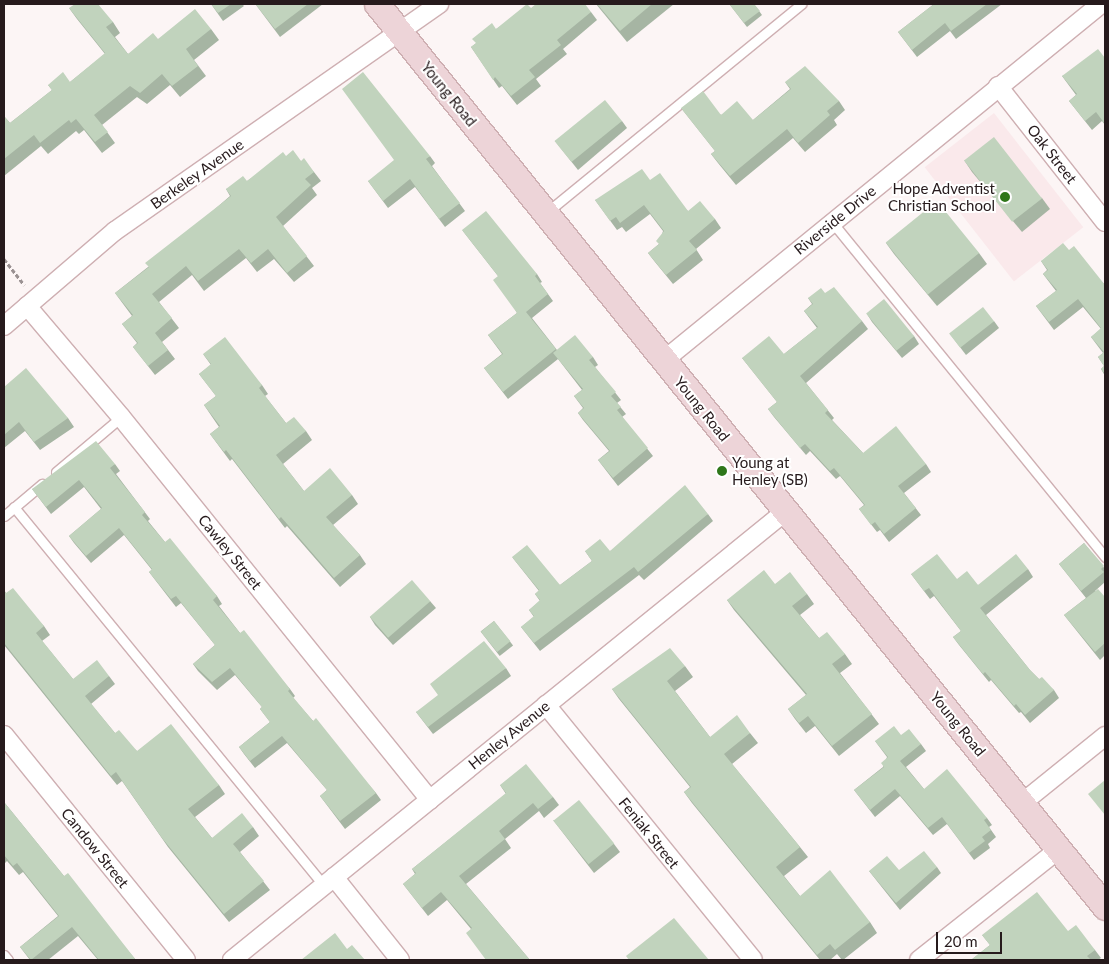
<!DOCTYPE html>
<html>
<head>
<meta charset="utf-8">
<style>
	body { margin:0 }
	#map { position:relative; width:1109px; height:964px; overflow:hidden; background:#fcf5f5; font-family:Lato,sans-serif }
	div>[style] { position:absolute }
	.built>* { inset:0; background:#fae9eb; transform-origin:0 0 }
	.path>* { height:3px; margin-top:-1.5px; transform-origin:0; background:repeating-linear-gradient(90deg,#9a9192 0 4px,transparent 0 6.5px) }
	.roads { filter:drop-shadow(1px 0 #ceafb2) drop-shadow(-1px 0 #ceafb2) drop-shadow(0 1px #ceafb2) drop-shadow(0 -1px #ceafb2) }
	.lane>* { height:9px; margin:-4.5px; padding:0 4.5px; transform-origin:4.5px; border-radius:4.5px; background:#fff }
	.street>* { height:18px; margin:-9px; padding:0 9px; transform-origin:9px; border-radius:9px; background:#fff }
	.secondary>* { height:25px; margin:-12.5px; padding:0 12.5px; transform-origin:12.5px; border-radius:12.5px; background:#edd4d8 }
	.wall>* { inset:0; background:#a6b5a3; transform-origin:0 0 }
	.building>* { inset:0; background:#c1d3bd; transform-origin:0 0 }
	.dots>* { width:14px; height:14px; translate:-50% -50%; box-sizing:border-box; border:2px solid #fff; border-radius:50% }
	span { translate:-50% -50%; white-space:nowrap; text-align:center; line-height:1.15; -webkit-text-stroke:4px #fff; paint-order:stroke }
	.street-label { font-size:15px; color:#261a1c }
	.poi-label { font-size:15px; color:#261a1c }
	.right { translate:-100% -50%; text-align:right }
	.left { translate:0 -50%; text-align:left }
	.frame { position:absolute; inset:0; border:5px solid #261a1c; pointer-events:none }
	.scale { position:absolute; left:936px; top:932px; width:66px; height:22px; box-sizing:border-box; border:2px solid #261a1c; border-top:0; padding-left:6px; font-size:15px; line-height:18px; white-space:nowrap; color:#261a1c; -webkit-text-stroke:4px #fff; paint-order:stroke }
</style>
</head>
<body>
<div id="map">
	<div class="built">
		<div style="left:994px;top:113px;width:145px;height:88px;rotate:52deg"></div>
	</div>
	<div class="path">
		<div style="left:4px;top:259px;width:33px;rotate:52deg"></div>
	</div>
	<div class="roads">
		<div class="lane">
			<div style="left:546px;top:213px;width:330px;rotate:-39.3deg"></div>
			<div style="left:832px;top:222px;width:432px;rotate:50.8deg"></div>
			<div style="left:56px;top:472px;width:85px;rotate:-40.2deg"></div>
			<div style="left:14px;top:507px;width:490px;rotate:50.7deg"></div>
			<div style="left:4px;top:516px;width:50px;rotate:-40.1deg"></div>
			<div style="left:4px;top:955px;width:6px;rotate:51deg"></div>
		</div>
		<div class="street">
			<div style="left:998px;top:86px;width:173px;rotate:51.8deg"></div>
			<div style="left:27px;top:306px;width:145px;rotate:49.7deg"></div>
			<div style="left:121px;top:417px;width:492px;rotate:51.1deg"></div>
			<div style="left:4px;top:326px;width:146px;rotate:-40.6deg"></div>
			<div style="left:115px;top:231px;width:396px;rotate:-35deg"></div>
			<div style="left:663px;top:361px;width:565px;rotate:-39.18deg"></div>
			<div style="left:546px;top:705px;width:328px;rotate:50.9deg"></div>
			<div style="left:4px;top:735px;width:289px;rotate:51deg"></div>
			<div style="left:1022px;top:803px;width:107px;rotate:-38.9deg"></div>
			<div style="left:334px;top:877px;width:106px;rotate:51.5deg"></div>
			<div style="left:232px;top:960px;width:713px;rotate:-39.02deg"></div>
			<div style="left:919px;top:960px;width:179px;rotate:-38.4deg"></div>
		</div>
		<div class="secondary">
			<div style="left:377px;top:4px;width:1160px;rotate:51.12deg"></div>
		</div>
	</div>
	<div class="wall">
		<div style="clip-path:polygon(211px 4px,242px 4px,244px 6px,223px 21px)"></div>
		<div style="clip-path:polygon(257px 4px,323px 4px,280px 37px,256px 5px)"></div>
		<div style="clip-path:polygon(596px 4px,674px 4px,627px 42px)"></div>
		<div style="clip-path:polygon(754px 4px,762px 15px,747px 27px,730px 5px)"></div>
		<div style="clip-path:polygon(934px 4px,1002px 4px,956px 39px,950px 31px,917px 57px,898px 32px)"></div>
		<div style="clip-path:polygon(69px 8px,113px 22px,120px 33px,115px 37px,128px 54px,158px 39px,211px 29px,219px 40px,194px 60px,206px 76px,180px 97px,170px 85px,147px 104px,137px 97px,102px 125px,115px 143px,102px 153px,84px 130px,79px 134px,76px 131px,48px 154px,41px 146px,4px 176px,4px 116px,10px 123px,52px 90px,48px 85px,70px 82px,105px 54px,77px 19px)"></div>
		<div style="clip-path:polygon(531px 8px,591px 12px,597px 20px,563px 49px,567px 54px,536px 79px,541px 86px,517px 105px,502px 86px,499px 88px,471px 47px,496px 29px)"></div>
		<div style="clip-path:polygon(1105px 58px,1105px 125px,1102px 121px,1092px 130px,1069px 101px,1076px 95px,1062px 76px)"></div>
		<div style="clip-path:polygon(785px 82px,839px 101px,845px 110px,834px 120px,837px 125px,805px 152px,793px 138px,736px 185px,718px 163px,711px 154px,715px 151px,681px 108px,753px 120px,790px 89px)"></div>
		<div style="clip-path:polygon(622px 121px,627px 128px,578px 170px,555px 141px)"></div>
		<div style="clip-path:polygon(286px 156px,301px 161px,314px 172px,321px 181px,312px 188px,317px 195px,283px 226px,314px 266px,294px 282px,274px 259px,257px 272px,246px 258px,204px 291px,192px 275px,159px 302px,179px 328px,162px 342px,175px 359px,155px 375px,133px 347px,137px 343px,122px 324px,132px 316px,115px 293px,148px 267px,230px 196px,226px 189px,247px 181px)"></div>
		<div style="clip-path:polygon(430px 156px,435px 163px,432px 166px,465px 211px,445px 227px,415px 187px,388px 208px,368px 181px)"></div>
		<div style="clip-path:polygon(964px 160px,1042px 198px,1050px 209px,1022px 232px,972px 172px)"></div>
		<div style="clip-path:polygon(650px 180px,688px 211px,715px 219px,721px 228px,696px 249px,703px 260px,673px 284px,655px 262px,648px 253px,659px 244px,663px 231px,650px 214px,626px 232px,622px 227px,617px 230px,595px 200px)"></div>
		<div style="clip-path:polygon(462px 230px,537px 274px,542px 282px,540px 283px,553px 301px,532px 318px,557px 350px,593px 357px,598px 365px,595px 367px,621px 400px,617px 403px,626px 414px,622px 417px,653px 456px,618px 486px,598px 460px,609px 451px,583px 420px,578px 413px,583px 408px,574px 396px,582px 390px,558px 359px,508px 399px,484px 368px,502px 354px,488px 335px,517px 313px,498px 276px)"></div>
		<div style="clip-path:polygon(886px 243px,979px 253px,987px 264px,937px 306px,894px 254px)"></div>
		<div style="clip-path:polygon(1069px 250px,1105px 285px,1105px 376px,1101px 369px,1104px 366px,1098px 357px,1103px 353px,1091px 337px,1101px 329px,1083px 307px,1054px 330px,1036px 306px,1056px 291px,1043px 274px,1047px 270px,1041px 261px)"></div>
		<div style="clip-path:polygon(825px 293px,862px 321px,868px 329px,806px 383px,834px 418px,832px 420px,863px 453px,926px 464px,931px 472px,904px 493px,921px 515px,889px 542px,880px 530px,877px 532px,859px 509px,864px 505px,840px 476px,836px 479px,810px 451px,806px 455px,774px 417px,768px 409px,777px 402px,742px 358px,784px 354px,817px 328px,804px 311px,812px 304px,808px 298px)"></div>
		<div style="clip-path:polygon(867px 314px,914px 336px,919px 344px,902px 358px,872px 322px)"></div>
		<div style="clip-path:polygon(994px 321px,999px 328px,966px 355px,950px 334px)"></div>
		<div style="clip-path:polygon(203px 354px,262px 385px,268px 394px,265px 396px,286px 423px,306px 431px,312px 440px,283px 464px,304px 491px,352px 495px,358px 504px,333px 525px,360px 555px,366px 564px,340px 587px,287px 526px,285px 528px,232px 459px,230px 461px,210px 434px,219px 427px,204px 405px,216px 396px,199px 374px,211px 365px)"></div>
		<div style="clip-path:polygon(4px 387px,68px 418px,74px 427px,40px 450px,25px 431px,4px 448px)"></div>
		<div style="clip-path:polygon(115px 464px,120px 471px,116px 474px,150px 519px,148px 521px,165px 542px,217px 596px,222px 604px,219px 606px,240px 633px,290px 689px,295px 696px,293px 698px,376px 793px,381px 800px,345px 829px,320px 796px,327px 790px,287px 743px,255px 768px,244px 754px,239px 747px,270px 722px,260px 709px,262px 707px,235px 675px,217px 690px,198px 671px,193px 664px,215px 645px,181px 603px,176px 607px,149px 572px,152px 570px,124px 535px,91px 563px,74px 543px,69px 536px,101px 509px,84px 487px,51px 514px,32px 489px)"></div>
		<div style="clip-path:polygon(708px 514px,713px 521px,644px 580px,639px 575px,540px 651px,521px 627px,534px 617px,529px 610px,540px 601px,535px 594px,539px 591px,512px 557px,560px 585px,592px 561px,585px 551px,610px 551px)"></div>
		<div style="clip-path:polygon(1084px 543px,1105px 569px,1105px 582px,1095px 591px,1105px 597px,1105px 655px,1100px 660px,1064px 615px,1086px 598px,1059px 564px)"></div>
		<div style="clip-path:polygon(1028px 569px,1033px 577px,986px 615px,1030px 670px,1039px 679px,1054px 690px,1059px 698px,1030px 723px,1021px 712px,1019px 713px,991px 680px,989px 682px,959px 645px,953px 637px,961px 631px,934px 596px,930px 599px,911px 574px,957px 579px,978px 585px)"></div>
		<div style="clip-path:polygon(775px 584px,807px 594px,814px 604px,800px 615px,819px 638px,845px 654px,852px 664px,840px 673px,879px 724px,839px 756px,815px 726px,806px 733px,795px 719px,788px 709px,806px 695px,734px 610px,727px 600px)"></div>
		<div style="clip-path:polygon(4px 590px,6px 593px,44px 626px,50px 635px,42px 641px,73px 679px,109px 676px,115px 684px,91px 704px,115px 733px,137px 751px,219px 785px,225px 794px,195px 817px,212px 838px,253px 827px,259px 836px,240px 852px,270px 890px,229px 922px,168px 847px,122px 781px,117px 785px,4px 645px)"></div>
		<div style="clip-path:polygon(430px 601px,436px 608px,393px 645px,375px 625px,370px 617px)"></div>
		<div style="left:494px;top:621px;width:31px;height:17px;rotate:52deg"></div>
		<div style="clip-path:polygon(685px 666px,693px 677px,675px 691px,710px 737px,750px 733px,758px 743px,732px 764px,800px 847px,808px 857px,784px 876px,800px 896px,870px 922px,877px 933px,843px 960px,842px 960px,837px 954px,830px 960px,820px 960px,692px 803px,684px 792px,690px 787px,619px 699px,612px 689px)"></div>
		<div style="clip-path:polygon(506px 668px,511px 676px,433px 734px,416px 712px)"></div>
		<div style="clip-path:polygon(901px 735px,921px 744px,926px 751px,906px 767px,924px 789px,987px 818px,992px 825px,989px 827px,996px 837px,988px 844px,990px 848px,974px 860px,947px 824px,933px 835px,900px 796px,875px 817px,854px 790px,883px 767px,887px 757px,875px 741px)"></div>
		<div style="clip-path:polygon(500px 785px,553px 797px,559px 805px,544px 818px,539px 811px,505px 839px,511px 848px,466px 884px,530px 960px,471px 929px,447px 900px,428px 916px,403px 884px,415px 874px,412px 869px,506px 794px)"></div>
		<div style="clip-path:polygon(4px 802px,64px 876px,136px 960px,98px 960px,78px 936px,48px 960px,30px 960px,20px 947px,58px 916px,23px 872px,19px 875px,7px 861px,4px 864px)"></div>
		<div style="clip-path:polygon(553px 820px,614px 844px,620px 852px,594px 873px)"></div>
		<div style="clip-path:polygon(937px 867px,941px 873px,900px 910px,869px 871px,899px 870px)"></div>
		<div style="clip-path:polygon(1068px 931px,1095px 950px,1101px 958px,1098px 960px,971px 960px,990px 945px,982px 935px)"></div>
	</div>
	<div class="building">
		<div style="clip-path:polygon(75px 4px,98px 4px,113px 22px,106px 27px,128px 54px,153px 33px,158px 39px,195px 9px,211px 29px,186px 49px,198px 66px,172px 86px,162px 74px,140px 93px,130px 86px,94px 115px,108px 132px,95px 142px,76px 119px,71px 123px,69px 120px,40px 143px,34px 135px,4px 159px,4px 116px,10px 123px,52px 90px,48px 85px,63px 72px,70px 82px,105px 53px,69px 8px)"></div>
		<div style="clip-path:polygon(211px 4px,231px 4px,218px 13px)"></div>
		<div style="clip-path:polygon(257px 4px,308px 4px,275px 29px,256px 5px)"></div>
		<div style="clip-path:polygon(527px 4px,531px 8px,536px 4px,585px 4px,591px 12px,557px 40px,561px 45px,529px 70px,535px 77px,511px 96px,495px 77px,493px 80px,471px 47px,476px 43px,472px 39px,492px 23px,496px 29px)"></div>
		<div style="clip-path:polygon(597px 4px,652px 4px,620px 31px)"></div>
		<div style="clip-path:polygon(732px 4px,754px 4px,760px 11px,744px 23px,730px 5px)"></div>
		<div style="clip-path:polygon(934px 4px,987px 4px,951px 31px,945px 23px,912px 50px,898px 32px)"></div>
		<div style="clip-path:polygon(1098px 49px,1105px 58px,1105px 124px,1096px 112px,1085px 121px,1069px 101px,1077px 94px,1062px 76px)"></div>
		<div style="clip-path:polygon(805px 66px,839px 101px,827px 111px,830px 115px,798px 143px,787px 129px,730px 176px,711px 154px,715px 151px,681px 108px,703px 91px,721px 115px,737px 101px,753px 120px,791px 89px,785px 82px)"></div>
		<div style="clip-path:polygon(363px 72px,430px 156px,426px 159px,460px 203px,439px 219px,410px 179px,383px 201px,368px 181px,394px 160px,342px 89px)"></div>
		<div style="left:605px;top:100px;width:27px;height:65px;rotate:51deg"></div>
		<div style="left:994px;top:137px;width:78px;height:38px;rotate:52deg"></div>
		<div style="clip-path:polygon(293px 150px,301px 161px,304px 158px,314px 172px,305px 179px,311px 185px,276px 217px,307px 256px,287px 273px,268px 249px,251px 263px,239px 249px,198px 281px,186px 266px,152px 294px,172px 318px,155px 333px,168px 350px,148px 366px,133px 347px,138px 343px,122px 324px,133px 315px,115px 293px,149px 267px,145px 263px,231px 196px,226px 189px,243px 176px,247px 181px,283px 152px,286px 156px)"></div>
		<div style="clip-path:polygon(642px 169px,650px 180px,660px 173px,688px 211px,700px 201px,715px 219px,689px 241px,697px 250px,666px 275px,648px 253px,659px 244px,656px 241px,664px 231px,644px 205px,620px 223px,616px 217px,610px 221px,595px 200px)"></div>
		<div style="left:937px;top:201px;width:67px;height:66px;rotate:51deg"></div>
		<div style="clip-path:polygon(486px 211px,537px 274px,535px 276px,548px 294px,526px 312px,556px 349px,503px 392px,484px 368px,503px 354px,488px 335px,517px 313px,493px 280px,498px 276px,462px 230px)"></div>
		<div style="clip-path:polygon(1063px 243px,1069px 250px,1074px 246px,1105px 285px,1105px 374px,1101px 369px,1104px 366px,1098px 357px,1104px 352px,1091px 337px,1101px 328px,1078px 299px,1049px 322px,1036px 306px,1057px 290px,1043px 274px,1048px 270px,1041px 261px)"></div>
		<div style="clip-path:polygon(834px 287px,862px 321px,800px 376px,828px 410px,825px 413px,863px 453px,896px 426px,926px 464px,898px 486px,916px 508px,884px 534px,875px 522px,871px 525px,859px 509px,865px 505px,834px 468px,830px 471px,805px 444px,800px 448px,768px 409px,777px 402px,742px 358px,769px 336px,784px 354px,818px 327px,804px 311px,813px 304px,808px 298px,821px 288px,825px 293px)"></div>
		<div style="left:884px;top:299px;width:48px;height:23px;rotate:51deg"></div>
		<div style="left:983px;top:307px;width:18px;height:43px;rotate:52deg"></div>
		<div style="clip-path:polygon(575px 335px,593px 357px,589px 360px,616px 392px,611px 396px,621px 407px,617px 410px,648px 448px,613px 478px,598px 460px,610px 451px,578px 413px,584px 408px,574px 396px,583px 389px,553px 353px)"></div>
		<div style="clip-path:polygon(225px 337px,262px 385px,259px 388px,286px 423px,294px 417px,306px 431px,276px 455px,304px 491px,330px 468px,352px 495px,326px 517px,360px 555px,334px 578px,281px 517px,279px 519px,226px 450px,224px 452px,210px 434px,220px 426px,204px 405px,216px 396px,199px 374px,211px 364px,203px 354px)"></div>
		<div style="clip-path:polygon(26px 368px,68px 418px,34px 442px,19px 422px,4px 435px,4px 387px)"></div>
		<div style="clip-path:polygon(96px 441px,115px 464px,110px 468px,145px 512px,142px 515px,165px 542px,170px 538px,217px 596px,213px 600px,240px 633px,244px 630px,290px 689px,288px 691px,313px 721px,316px 718px,376px 793px,340px 821px,320px 796px,327px 790px,282px 736px,250px 761px,239px 747px,270px 722px,260px 709px,262px 707px,230px 668px,212px 682px,193px 664px,215px 645px,176px 596px,171px 599px,149px 572px,152px 569px,119px 528px,86px 556px,69px 536px,102px 508px,79px 480px,46px 507px,32px 489px)"></div>
		<div style="clip-path:polygon(685px 485px,708px 514px,638px 572px,634px 567px,534px 643px,521px 627px,534px 616px,529px 610px,540px 600px,535px 594px,539px 590px,512px 557px,527px 545px,560px 585px,592px 561px,585px 551px,600px 539px,610px 551px)"></div>
		<div style="clip-path:polygon(1084px 543px,1104px 566px,1101px 569px,1104px 572px,1081px 591px,1059px 564px)"></div>
		<div style="clip-path:polygon(937px 554px,957px 579px,967px 571px,978px 585px,1016px 554px,1028px 569px,980px 608px,1030px 670px,1039px 679px,1042px 677px,1054px 690px,1025px 715px,1016px 704px,1014px 706px,985px 672px,983px 674px,953px 637px,961px 631px,929px 588px,924px 591px,911px 574px)"></div>
		<div style="clip-path:polygon(764px 570px,775px 584px,790px 572px,807px 594px,792px 606px,819px 638px,827px 632px,845px 654px,832px 664px,872px 714px,832px 746px,808px 716px,799px 723px,788px 709px,807px 694px,727px 600px)"></div>
		<div style="left:412px;top:580px;width:28px;height:56px;rotate:49deg"></div>
		<div style="clip-path:polygon(13px 588px,44px 626px,36px 633px,73px 679px,97px 660px,109px 676px,85px 696px,115px 733px,119px 730px,137px 751px,171px 724px,219px 785px,188px 809px,212px 838px,242px 813px,253px 827px,233px 844px,264px 881px,224px 914px,162px 838px,116px 772px,111px 776px,4px 643px,4px 590px,6px 593px)"></div>
		<div style="clip-path:polygon(1098px 589px,1105px 597px,1105px 643px,1095px 652px,1064px 615px)"></div>
		<div style="left:494px;top:621px;width:26px;height:17px;rotate:51deg"></div>
		<div style="clip-path:polygon(484px 641px,506px 668px,428px 727px,416px 712px,438px 695px,430px 684px)"></div>
		<div style="clip-path:polygon(670px 648px,685px 666px,667px 681px,710px 737px,737px 715px,750px 733px,724px 754px,800px 847px,776px 867px,800px 896px,830px 870px,870px 922px,835px 950px,830px 944px,817px 955px,684px 792px,691px 787px,612px 689px)"></div>
		<div style="clip-path:polygon(894px 726px,901px 735px,909px 729px,921px 744px,900px 761px,924px 789px,947px 769px,987px 818px,984px 820px,991px 830px,982px 837px,985px 841px,969px 853px,942px 817px,928px 828px,895px 789px,870px 810px,854px 790px,884px 767px,881px 763px,888px 757px,875px 741px)"></div>
		<div style="clip-path:polygon(526px 764px,553px 797px,538px 809px,533px 803px,499px 831px,505px 839px,459px 876px,530px 960px,486px 960px,466px 933px,472px 928px,441px 892px,422px 908px,403px 884px,416px 873px,412px 869px,506px 793px,500px 785px)"></div>
		<div style="clip-path:polygon(1105px 780px,1105px 815px,1088px 794px)"></div>
		<div style="left:579px;top:800px;width:56px;height:33px;rotate:51deg"></div>
		<div style="clip-path:polygon(4px 802px,64px 876px,68px 873px,136px 960px,99px 960px,72px 927px,31px 960px,20px 947px,59px 916px,17px 863px,13px 866px,4px 855px)"></div>
		<div style="clip-path:polygon(924px 851px,937px 867px,896px 903px,869px 871px,887px 856px,899px 870px)"></div>
		<div style="clip-path:polygon(1037px 892px,1068px 931px,1076px 925px,1095px 950px,1087px 956px,1091px 960px,971px 960px,990px 945px,982px 935px)"></div>
		<div style="clip-path:polygon(674px 918px,709px 960px,629px 960px,626px 956px)"></div>
		<div style="clip-path:polygon(335px 933px,347px 949px,352px 945px,365px 960px,301px 960px)"></div>
	</div>
	<div class="dots">
		<div style="left:1005px;top:197px;background:#2e7619"></div>
		<div style="left:722px;top:471px;background:#2e7619"></div>
	</div>
	<div class="street-label">
		<span style="left:449px;top:94px;rotate:51deg">Young Road</span>
		<span style="left:1052px;top:154px;rotate:52deg">Oak Street</span>
		<span style="left:197px;top:174px;rotate:-35deg">Berkeley Avenue</span>
		<span style="left:835px;top:220px;rotate:-39deg">Riverside Drive</span>
		<span style="left:702px;top:409px;rotate:51deg">Young Road</span>
		<span style="left:230px;top:552px;rotate:51deg">Cawley Street</span>
		<span style="left:958px;top:724px;rotate:51deg">Young Road</span>
		<span style="left:509px;top:735px;rotate:-39deg">Henley Avenue</span>
		<span style="left:649px;top:833px;rotate:51deg">Feniak Street</span>
		<span style="left:95px;top:848px;rotate:51deg">Candow Street</span>
	</div>
	<div class="poi-label">
		<span class="right" style="left:995px;top:197px">Hope Adventist<br>Christian School</span>
		<span class="left" style="left:732px;top:471px">Young at<br>Henley (SB)</span>
	</div>
	<div class="frame"></div>
	<div class="scale">20 m</div>
</div>
</body>
</html>
